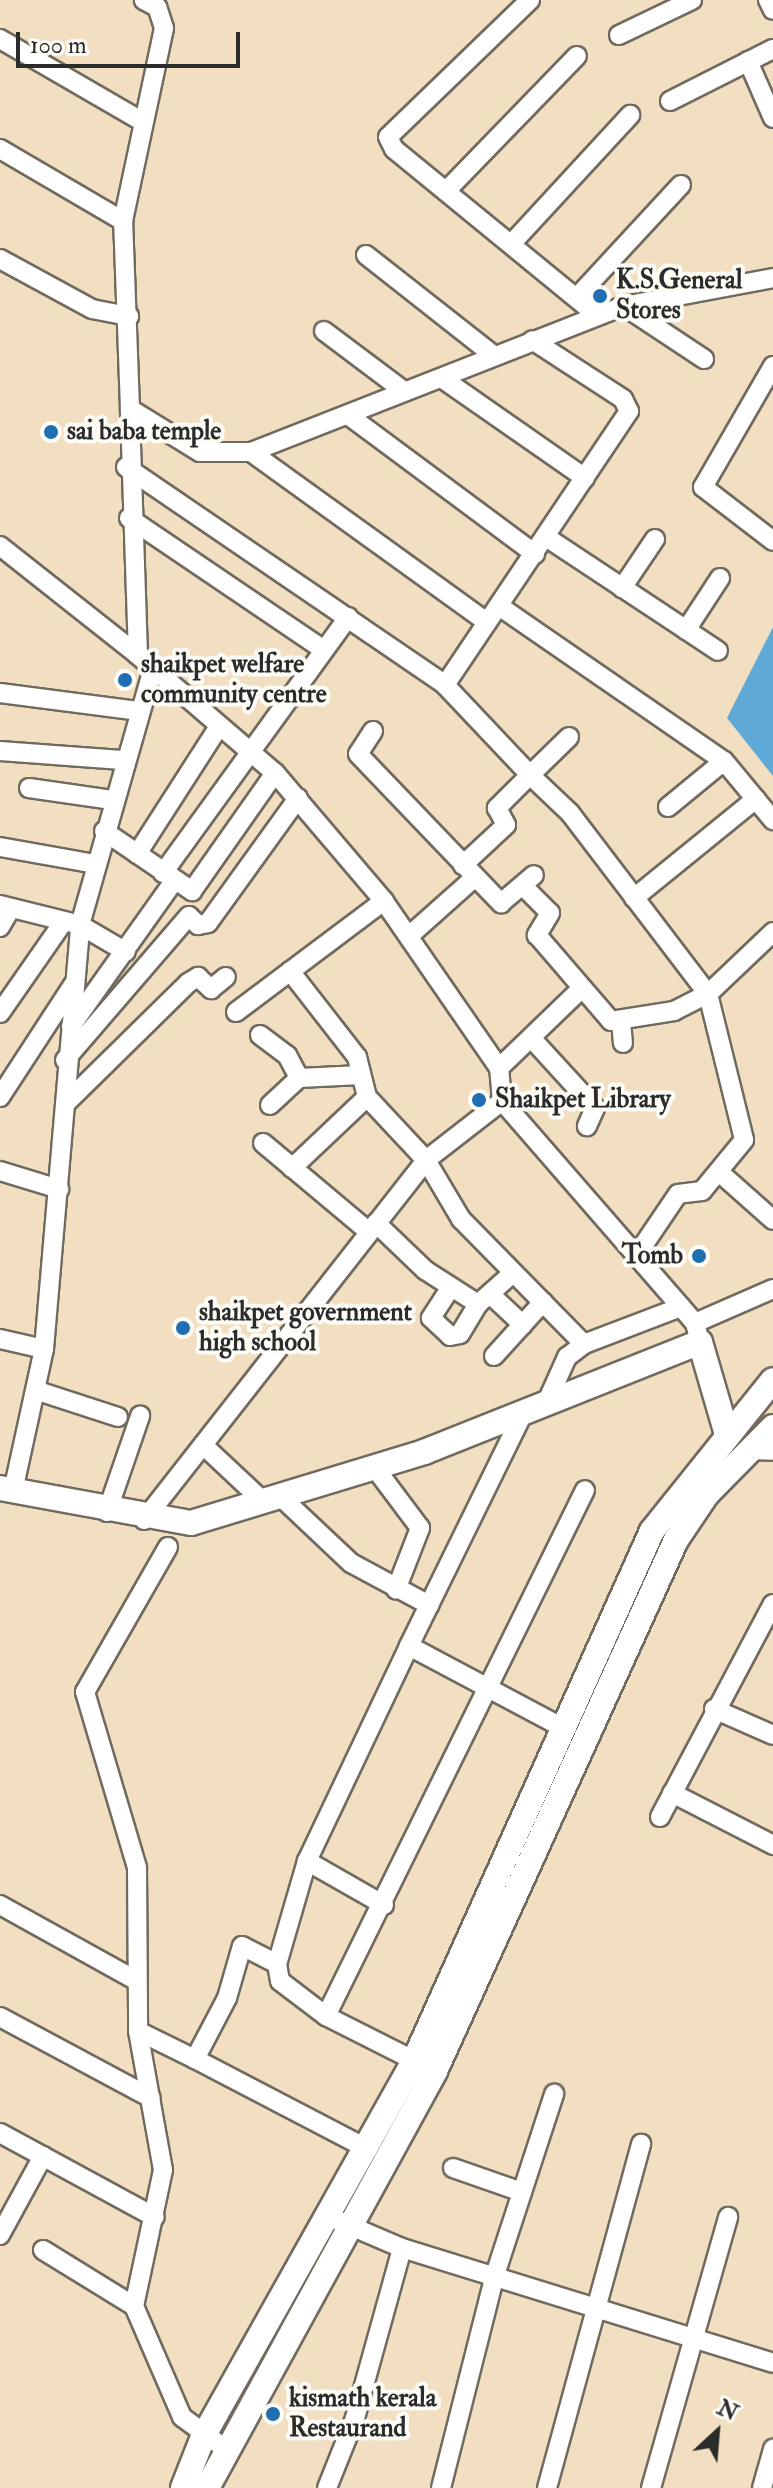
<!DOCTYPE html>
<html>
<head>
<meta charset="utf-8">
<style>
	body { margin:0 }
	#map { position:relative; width:773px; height:2488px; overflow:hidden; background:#f2dec0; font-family:"IM FELL Double Pica",serif }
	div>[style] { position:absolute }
	.water>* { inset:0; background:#5fa9d7 }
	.roads { filter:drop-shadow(2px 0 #716a5f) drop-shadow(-2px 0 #716a5f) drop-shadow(0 2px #716a5f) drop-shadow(0 -2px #716a5f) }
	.street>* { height:18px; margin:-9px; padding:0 9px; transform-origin:9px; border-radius:9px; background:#fff }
	.secondary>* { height:24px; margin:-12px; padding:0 12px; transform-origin:12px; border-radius:12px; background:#fff }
	.dots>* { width:22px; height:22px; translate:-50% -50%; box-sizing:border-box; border:4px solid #fdfcf7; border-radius:50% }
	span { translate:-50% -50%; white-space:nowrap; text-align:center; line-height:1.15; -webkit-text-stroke:8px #fdfcf7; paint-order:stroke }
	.poi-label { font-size:26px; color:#2b2b2b; font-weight:700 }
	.left { translate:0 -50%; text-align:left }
	.right { translate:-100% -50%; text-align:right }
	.north { position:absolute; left:677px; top:2392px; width:80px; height:80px; -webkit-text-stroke:6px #fdfcf7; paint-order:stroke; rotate:26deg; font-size:22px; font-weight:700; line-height:32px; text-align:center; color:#2b2b2b }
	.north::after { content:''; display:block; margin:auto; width:28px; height:36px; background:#2b2b2b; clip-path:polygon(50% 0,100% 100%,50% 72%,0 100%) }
	.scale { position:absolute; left:16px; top:32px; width:224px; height:36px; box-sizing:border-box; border:4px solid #2b2b2b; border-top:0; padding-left:10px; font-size:24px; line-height:28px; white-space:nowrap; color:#2b2b2b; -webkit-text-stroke:6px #fdfcf7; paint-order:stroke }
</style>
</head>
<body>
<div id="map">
	<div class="water">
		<div style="clip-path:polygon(773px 627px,773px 776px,727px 718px)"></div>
	</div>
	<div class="roads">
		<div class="street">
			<div style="left:530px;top:0;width:197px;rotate:136deg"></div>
			<div style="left:388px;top:137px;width:13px;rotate:63deg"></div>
			<div style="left:394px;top:149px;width:262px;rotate:39.3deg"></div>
			<div style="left:768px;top:0;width:11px;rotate:63deg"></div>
			<div style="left:619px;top:35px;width:81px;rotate:-25.6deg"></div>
			<div style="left:0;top:39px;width:162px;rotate:30.1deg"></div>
			<div style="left:748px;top:61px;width:62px;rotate:66.3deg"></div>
			<div style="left:670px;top:101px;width:115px;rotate:-26.8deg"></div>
			<div style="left:0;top:149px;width:143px;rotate:30.3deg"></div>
			<div style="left:446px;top:191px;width:188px;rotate:-45.9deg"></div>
			<div style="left:513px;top:242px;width:173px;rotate:-47.3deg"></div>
			<div style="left:366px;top:255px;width:160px;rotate:38.2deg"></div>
			<div style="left:0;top:259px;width:105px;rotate:28.5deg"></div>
			<div style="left:92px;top:309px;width:38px;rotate:11deg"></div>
			<div style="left:579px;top:295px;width:150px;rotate:-47.2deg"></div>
			<div style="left:624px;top:306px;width:96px;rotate:33.5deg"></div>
			<div style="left:324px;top:331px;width:100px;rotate:36.9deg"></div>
			<div style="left:773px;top:366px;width:140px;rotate:120deg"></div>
			<div style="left:703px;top:487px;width:88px;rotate:37.6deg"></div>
			<div style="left:443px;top:379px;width:173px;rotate:34.9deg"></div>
			<div style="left:130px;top:409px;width:188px;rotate:-92.1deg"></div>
			<div style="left:123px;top:221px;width:197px;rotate:-78deg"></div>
			<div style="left:164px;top:28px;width:22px;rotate:-108deg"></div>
			<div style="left:157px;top:7px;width:15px;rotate:-152deg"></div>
			<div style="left:348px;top:415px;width:233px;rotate:36.6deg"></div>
			<div style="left:251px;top:452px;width:291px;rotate:35.8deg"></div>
			<div style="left:126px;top:467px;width:386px;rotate:34.3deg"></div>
			<div style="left:445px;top:685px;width:330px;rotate:-56.1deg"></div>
			<div style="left:629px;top:411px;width:13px;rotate:-117deg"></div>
			<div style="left:623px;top:399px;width:108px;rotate:-147deg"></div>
			<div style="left:129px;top:518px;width:235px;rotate:34.1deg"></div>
			<div style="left:546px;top:537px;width:206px;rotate:33.5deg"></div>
			<div style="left:0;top:546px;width:176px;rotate:38.3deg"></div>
			<div style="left:622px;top:588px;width:59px;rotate:-56deg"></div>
			<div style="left:499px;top:606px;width:273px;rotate:34.6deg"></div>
			<div style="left:724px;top:761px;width:77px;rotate:50.3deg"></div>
			<div style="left:686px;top:630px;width:62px;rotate:-56.8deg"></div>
			<div style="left:445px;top:685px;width:124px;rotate:46.6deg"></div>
			<div style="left:530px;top:775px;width:47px;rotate:135deg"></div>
			<div style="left:497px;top:808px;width:19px;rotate:62deg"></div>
			<div style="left:506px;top:825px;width:59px;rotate:137.1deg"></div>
			<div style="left:0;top:693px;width:139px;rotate:7.4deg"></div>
			<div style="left:373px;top:731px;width:27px;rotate:123deg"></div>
			<div style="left:358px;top:754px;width:207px;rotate:46.2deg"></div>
			<div style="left:501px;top:903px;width:43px;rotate:-40.3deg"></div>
			<div style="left:569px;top:737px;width:54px;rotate:135.7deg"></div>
			<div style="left:530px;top:775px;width:55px;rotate:43.5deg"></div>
			<div style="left:570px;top:813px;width:228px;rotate:52.7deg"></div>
			<div style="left:708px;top:994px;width:150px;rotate:76.1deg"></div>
			<div style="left:744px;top:1140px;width:66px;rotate:129.5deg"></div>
			<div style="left:702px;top:1191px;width:24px;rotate:173deg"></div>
			<div style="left:678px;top:1194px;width:75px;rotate:124.1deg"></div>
			<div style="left:0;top:751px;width:122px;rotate:4.2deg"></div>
			<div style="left:29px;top:788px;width:84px;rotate:8.2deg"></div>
			<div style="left:668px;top:807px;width:72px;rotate:-39.4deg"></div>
			<div style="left:104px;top:831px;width:107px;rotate:34.3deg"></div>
			<div style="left:192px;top:891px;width:144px;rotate:-54.9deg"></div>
			<div style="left:0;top:847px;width:97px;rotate:10.1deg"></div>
			<div style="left:137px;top:854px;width:150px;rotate:-57.3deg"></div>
			<div style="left:163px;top:873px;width:316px;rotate:-54.1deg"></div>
			<div style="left:523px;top:886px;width:38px;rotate:45deg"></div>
			<div style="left:550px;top:913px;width:26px;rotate:121deg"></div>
			<div style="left:537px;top:935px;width:113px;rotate:49.3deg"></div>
			<div style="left:611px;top:1021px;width:64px;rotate:-9deg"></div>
			<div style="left:674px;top:1011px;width:38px;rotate:-27deg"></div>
			<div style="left:708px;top:994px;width:90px;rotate:-43.6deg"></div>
			<div style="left:634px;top:898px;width:157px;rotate:-39.1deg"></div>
			<div style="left:0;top:905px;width:82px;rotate:14deg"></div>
			<div style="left:80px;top:925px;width:53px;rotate:30.4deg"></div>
			<div style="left:0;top:927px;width:22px;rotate:-60deg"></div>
			<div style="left:409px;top:936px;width:87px;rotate:-41.7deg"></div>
			<div style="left:290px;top:971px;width:109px;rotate:52.1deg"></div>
			<div style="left:357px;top:1057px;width:41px;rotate:76deg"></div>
			<div style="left:367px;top:1097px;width:86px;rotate:46.9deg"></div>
			<div style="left:426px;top:1160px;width:69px;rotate:59.3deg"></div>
			<div style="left:461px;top:1219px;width:175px;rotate:45.5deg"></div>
			<div style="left:236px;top:1012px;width:185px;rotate:-36.9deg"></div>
			<div style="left:0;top:1013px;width:112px;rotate:-55.2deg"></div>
			<div style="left:621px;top:1021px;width:22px;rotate:85deg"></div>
			<div style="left:71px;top:1026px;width:178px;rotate:-54.6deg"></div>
			<div style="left:260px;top:1035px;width:34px;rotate:37deg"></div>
			<div style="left:287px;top:1055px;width:26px;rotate:62deg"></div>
			<div style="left:533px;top:1040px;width:92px;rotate:47.6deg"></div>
			<div style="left:595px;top:1108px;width:20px;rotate:114deg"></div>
			<div style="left:65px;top:1060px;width:190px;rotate:-49.3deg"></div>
			<div style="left:189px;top:916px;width:13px;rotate:45deg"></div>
			<div style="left:198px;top:925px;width:10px;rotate:-11deg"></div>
			<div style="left:208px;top:923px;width:154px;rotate:-54.2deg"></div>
			<div style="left:499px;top:1068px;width:112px;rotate:-43.9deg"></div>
			<div style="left:299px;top:1078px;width:62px;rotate:-2.8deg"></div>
			<div style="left:0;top:1097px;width:134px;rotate:-56.9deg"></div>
			<div style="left:65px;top:1104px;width:173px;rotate:-44.5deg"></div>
			<div style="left:188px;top:983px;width:12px;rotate:-31deg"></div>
			<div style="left:198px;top:977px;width:18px;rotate:43deg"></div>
			<div style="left:211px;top:989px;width:19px;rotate:-39deg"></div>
			<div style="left:270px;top:1105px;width:40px;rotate:-43deg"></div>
			<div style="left:263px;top:1143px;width:138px;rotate:40deg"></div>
			<div style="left:292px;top:1168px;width:103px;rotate:-43.4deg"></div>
			<div style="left:0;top:1171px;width:62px;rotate:17deg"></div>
			<div style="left:719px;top:1172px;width:72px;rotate:41.6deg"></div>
			<div style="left:376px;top:1223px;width:68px;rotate:43.8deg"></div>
			<div style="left:425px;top:1270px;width:63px;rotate:32.7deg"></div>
			<div style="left:478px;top:1304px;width:47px;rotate:-41.5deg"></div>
			<div style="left:451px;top:1287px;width:37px;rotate:123deg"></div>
			<div style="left:431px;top:1318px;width:26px;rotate:43deg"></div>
			<div style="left:450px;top:1336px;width:10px;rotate:-11deg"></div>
			<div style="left:460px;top:1334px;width:35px;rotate:-59deg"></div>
			<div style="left:490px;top:1294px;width:45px;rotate:43.2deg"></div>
			<div style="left:695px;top:1323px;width:85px;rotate:-23.6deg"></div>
			<div style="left:0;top:1339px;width:45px;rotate:12.8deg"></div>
			<div style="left:700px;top:1342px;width:20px;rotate:-105deg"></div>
			<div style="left:695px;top:1323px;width:294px;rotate:-131deg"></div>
			<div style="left:502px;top:1101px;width:33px;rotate:-95deg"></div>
			<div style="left:499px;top:1068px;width:203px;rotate:-124.6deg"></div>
			<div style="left:384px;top:901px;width:168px;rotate:-130.4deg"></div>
			<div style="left:275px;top:773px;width:181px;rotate:-139.3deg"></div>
			<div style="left:138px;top:655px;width:246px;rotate:-91.9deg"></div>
			<div style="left:130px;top:409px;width:82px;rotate:31.6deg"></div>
			<div style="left:200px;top:452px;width:51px"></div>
			<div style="left:251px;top:452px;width:401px;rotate:-21.4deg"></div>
			<div style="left:624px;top:306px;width:152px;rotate:-10.6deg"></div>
			<div style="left:494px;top:1356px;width:73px;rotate:-47.8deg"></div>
			<div style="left:38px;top:1391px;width:84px;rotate:18deg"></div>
			<div style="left:545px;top:1406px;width:54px;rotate:-65.8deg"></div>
			<div style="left:567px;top:1357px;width:21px;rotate:-37deg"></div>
			<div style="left:584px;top:1344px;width:104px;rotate:-20.9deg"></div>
			<div style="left:203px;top:1445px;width:85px;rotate:43.1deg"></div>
			<div style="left:750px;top:1450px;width:23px;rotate:2deg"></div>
			<div style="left:375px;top:1468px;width:75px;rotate:53.1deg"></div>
			<div style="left:420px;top:1528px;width:66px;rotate:111.2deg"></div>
			<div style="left:13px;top:1491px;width:145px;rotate:-77.7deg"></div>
			<div style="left:44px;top:1349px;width:426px;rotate:-85.1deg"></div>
			<div style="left:80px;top:925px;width:267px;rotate:-74.1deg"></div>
			<div style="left:281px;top:1497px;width:96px;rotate:43.3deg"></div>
			<div style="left:351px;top:1563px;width:89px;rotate:28.3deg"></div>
			<div style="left:107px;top:1512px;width:102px;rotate:-71deg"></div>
			<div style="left:144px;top:1520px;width:457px;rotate:-51.9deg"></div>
			<div style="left:426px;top:1160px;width:96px;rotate:-37.8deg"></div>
			<div style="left:168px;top:1547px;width:167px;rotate:119.8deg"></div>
			<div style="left:85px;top:1692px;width:184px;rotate:73.5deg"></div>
			<div style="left:137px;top:1868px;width:163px;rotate:89.6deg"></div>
			<div style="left:138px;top:2031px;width:141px;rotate:79.8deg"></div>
			<div style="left:163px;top:2170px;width:139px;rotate:102deg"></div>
			<div style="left:134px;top:2306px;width:121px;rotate:66.6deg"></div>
			<div style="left:182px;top:2417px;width:52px;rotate:36.4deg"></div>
			<div style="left:409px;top:1646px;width:255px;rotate:-63.9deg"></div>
			<div style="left:714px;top:1709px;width:64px;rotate:23.8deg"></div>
			<div style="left:672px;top:1793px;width:114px;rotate:27.2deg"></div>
			<div style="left:660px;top:1817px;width:241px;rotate:-62.1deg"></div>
			<div style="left:307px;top:1861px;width:238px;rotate:-64.6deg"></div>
			<div style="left:409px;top:1646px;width:174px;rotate:28deg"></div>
			<div style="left:0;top:1905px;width:157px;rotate:29deg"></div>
			<div style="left:384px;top:1905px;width:89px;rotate:-150.3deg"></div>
			<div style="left:307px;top:1861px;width:107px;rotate:106.2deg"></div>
			<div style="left:277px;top:1964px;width:17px;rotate:80deg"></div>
			<div style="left:280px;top:1981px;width:58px;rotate:37.3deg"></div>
			<div style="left:326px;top:2016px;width:111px;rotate:26.8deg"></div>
			<div style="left:326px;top:2016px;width:586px;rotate:-63.78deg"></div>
			<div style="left:0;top:2017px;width:171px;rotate:28.2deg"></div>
			<div style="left:138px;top:2031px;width:64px;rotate:26.2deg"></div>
			<div style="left:195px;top:2059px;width:69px;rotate:-62.3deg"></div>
			<div style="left:227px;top:1998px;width:54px;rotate:-73.9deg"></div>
			<div style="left:242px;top:1946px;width:39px;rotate:27deg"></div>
			<div style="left:195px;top:2059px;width:195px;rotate:27.5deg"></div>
			<div style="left:0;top:2133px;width:176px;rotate:28.5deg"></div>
			<div style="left:453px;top:2168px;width:73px;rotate:19.2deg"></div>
			<div style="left:339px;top:2221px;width:69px;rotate:23.2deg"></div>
			<div style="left:402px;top:2248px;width:388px;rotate:17.2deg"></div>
			<div style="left:0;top:2235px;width:90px;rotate:-61.4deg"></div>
			<div style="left:43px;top:2250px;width:107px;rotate:31.6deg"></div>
			<div style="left:327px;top:2488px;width:75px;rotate:-68.2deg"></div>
			<div style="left:355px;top:2418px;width:176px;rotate:-74.5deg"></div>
			<div style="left:441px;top:2488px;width:217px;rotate:-75.8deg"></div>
			<div style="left:494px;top:2278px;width:194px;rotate:-71.9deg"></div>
			<div style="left:547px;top:2488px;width:357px;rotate:-74.7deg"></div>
			<div style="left:651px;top:2488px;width:282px;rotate:-74.1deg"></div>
			<div style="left:762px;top:2488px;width:41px;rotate:-74.2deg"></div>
		</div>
		<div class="secondary">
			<div style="left:0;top:1488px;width:194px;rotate:10.4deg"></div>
			<div style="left:191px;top:1523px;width:244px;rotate:-16.9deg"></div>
			<div style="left:424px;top:1452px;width:297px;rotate:-21.7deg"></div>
			<div style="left:700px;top:1342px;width:93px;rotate:73.7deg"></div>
			<div style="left:183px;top:2488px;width:55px;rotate:-68.6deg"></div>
			<div style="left:203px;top:2437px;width:431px;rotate:-60.7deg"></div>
			<div style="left:414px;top:2061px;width:581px;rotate:-65.82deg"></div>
			<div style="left:652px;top:1531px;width:193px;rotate:-51.3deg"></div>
			<div style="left:207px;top:2488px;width:475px;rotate:-61.3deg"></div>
			<div style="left:435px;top:2071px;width:583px;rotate:-65.59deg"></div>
			<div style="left:676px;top:1540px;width:55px;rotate:-56deg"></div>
			<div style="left:707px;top:1494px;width:94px;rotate:-45.4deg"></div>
		</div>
	</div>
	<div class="dots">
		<div style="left:600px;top:296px;background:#1f6fb2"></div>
		<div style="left:51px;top:432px;background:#1f6fb2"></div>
		<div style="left:125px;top:680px;background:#1f6fb2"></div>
		<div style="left:479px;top:1100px;background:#1f6fb2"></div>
		<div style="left:699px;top:1256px;background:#1f6fb2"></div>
		<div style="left:183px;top:1328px;background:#1f6fb2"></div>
		<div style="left:273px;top:2414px;background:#1f6fb2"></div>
	</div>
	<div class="poi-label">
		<span class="left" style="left:616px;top:296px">K.S.General<br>Stores</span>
		<span class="left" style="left:67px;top:432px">sai baba temple</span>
		<span class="left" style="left:141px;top:680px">shaikpet welfare<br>community centre</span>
		<span class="left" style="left:495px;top:1100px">Shaikpet Library</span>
		<span class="right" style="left:683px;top:1256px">Tomb</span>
		<span class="left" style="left:199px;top:1328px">shaikpet government<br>high school</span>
		<span class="left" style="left:289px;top:2414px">kismath kerala<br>Restaurand</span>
	</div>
	<div class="north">N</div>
	<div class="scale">100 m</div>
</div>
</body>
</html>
